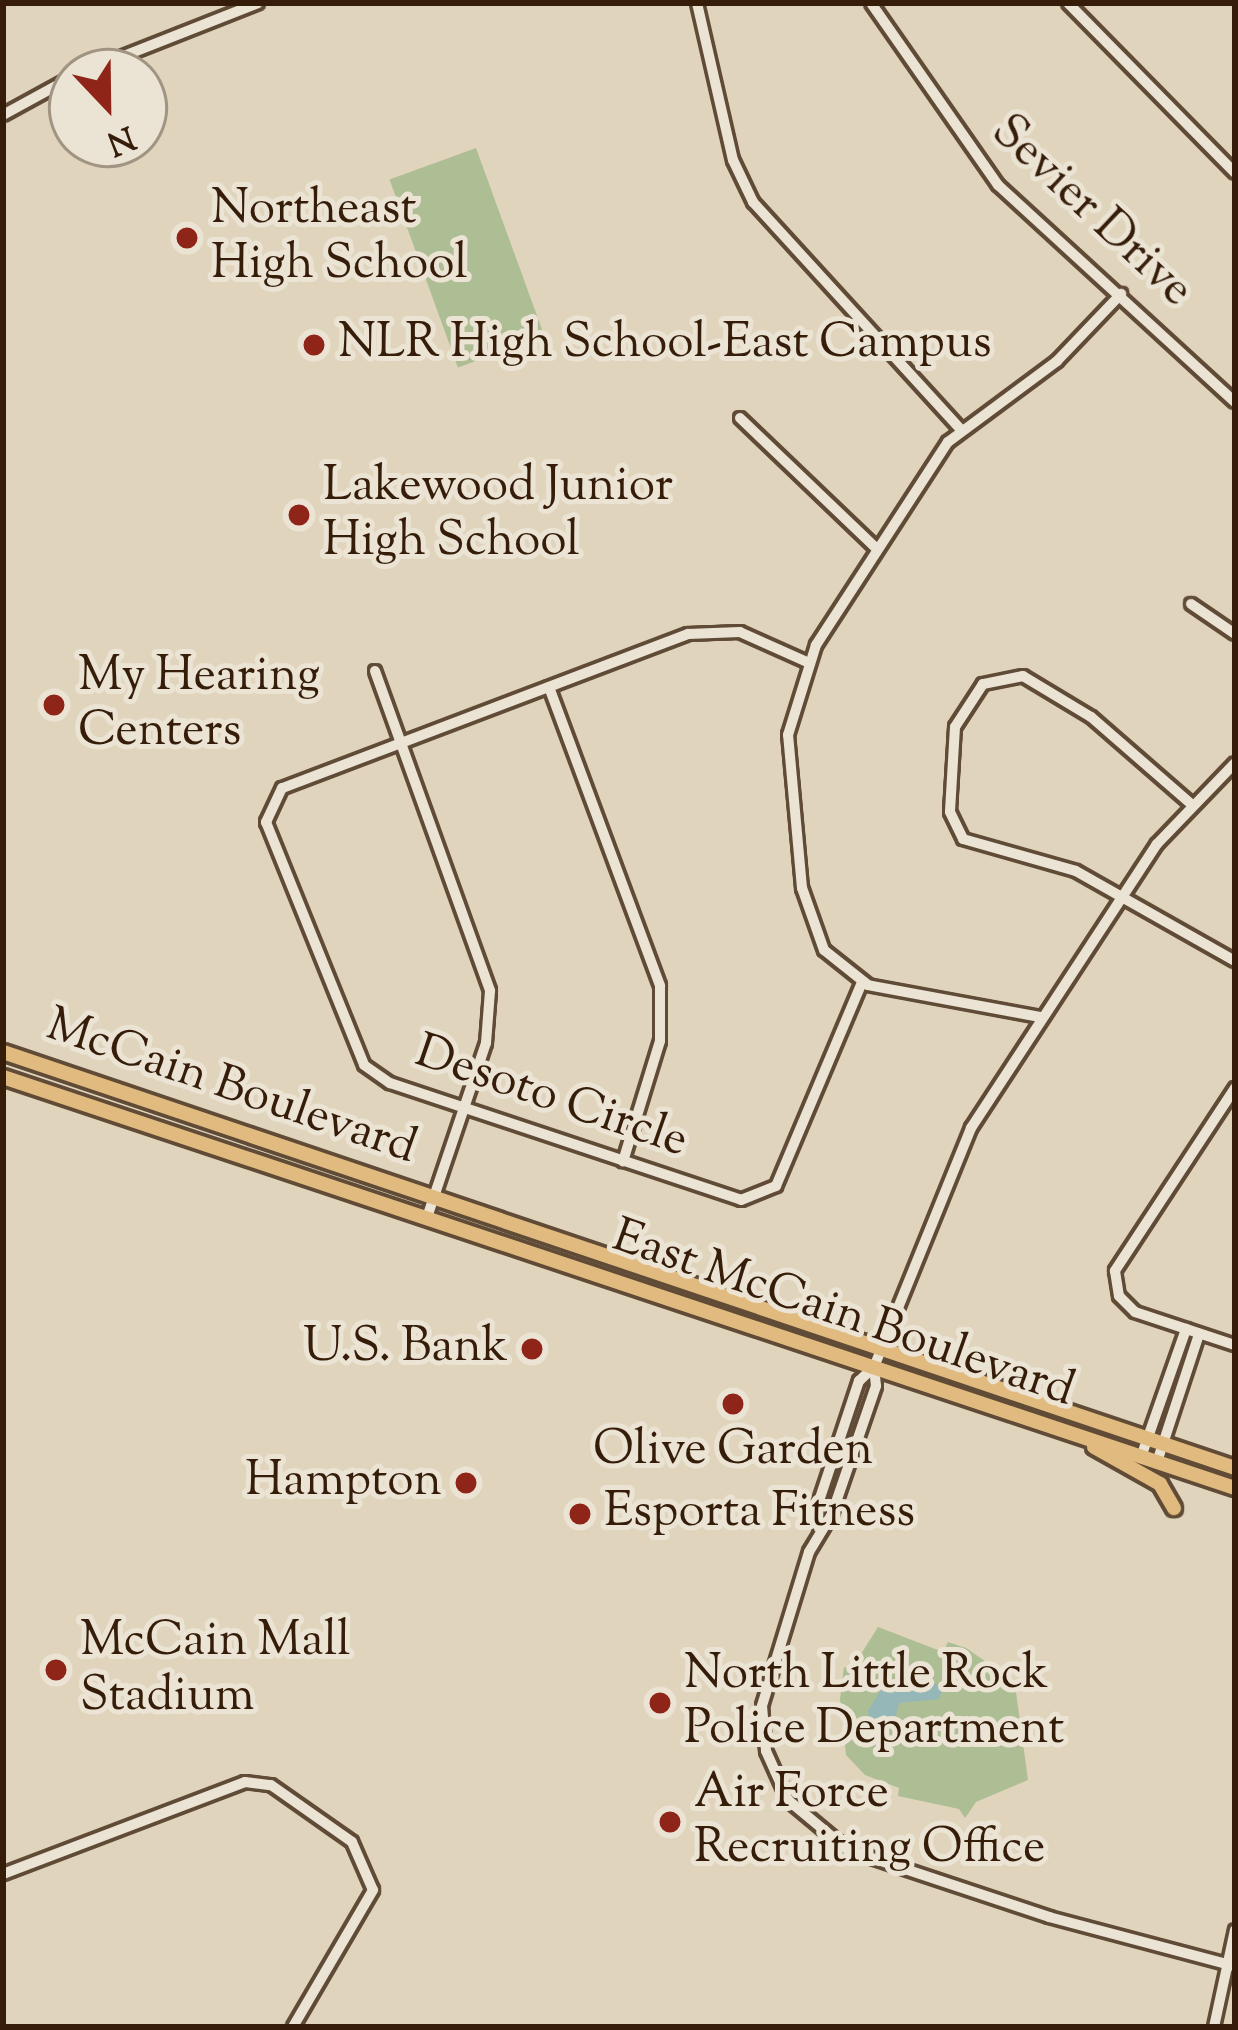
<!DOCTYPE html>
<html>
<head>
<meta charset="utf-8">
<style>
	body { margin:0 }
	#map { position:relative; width:1238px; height:2030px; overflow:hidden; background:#e0d4bc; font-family:"Sorts Mill Goudy",serif }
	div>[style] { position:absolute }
	.green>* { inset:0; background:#adbe94; transform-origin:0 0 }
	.water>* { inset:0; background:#96b7b8 }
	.roads { filter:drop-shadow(3px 0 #604b36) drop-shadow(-3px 0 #604b36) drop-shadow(0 3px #604b36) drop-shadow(0 -3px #604b36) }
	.minor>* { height:10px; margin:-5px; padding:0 5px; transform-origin:5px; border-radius:5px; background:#ebe3d3 }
	.major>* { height:14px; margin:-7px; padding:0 7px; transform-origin:7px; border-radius:7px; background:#e0ba7e }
	.dots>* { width:33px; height:33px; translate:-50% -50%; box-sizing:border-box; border:6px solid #ebe3d3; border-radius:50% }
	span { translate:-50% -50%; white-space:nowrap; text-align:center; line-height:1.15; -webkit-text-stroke:10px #ebe3d3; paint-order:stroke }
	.poi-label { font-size:48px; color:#351d09 }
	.left { translate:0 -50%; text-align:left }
	.right { translate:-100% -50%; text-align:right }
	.street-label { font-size:48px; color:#351d09 }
	.frame { position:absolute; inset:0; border:6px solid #351d09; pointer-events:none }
	.north { position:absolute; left:48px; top:48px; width:120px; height:120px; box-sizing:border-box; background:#ebe3d3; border:3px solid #a29482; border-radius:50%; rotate:158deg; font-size:33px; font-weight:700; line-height:48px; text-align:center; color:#351d09 }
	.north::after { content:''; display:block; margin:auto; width:42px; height:54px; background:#8f2418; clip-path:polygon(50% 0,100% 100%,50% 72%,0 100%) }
</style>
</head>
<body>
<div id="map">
	<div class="green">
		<div style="left:476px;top:148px;width:200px;height:92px;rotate:70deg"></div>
		<div style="clip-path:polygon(878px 1627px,943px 1652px,948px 1642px,966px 1648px,998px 1670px,1016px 1692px,1028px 1780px,976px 1802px,965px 1818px,959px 1809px,898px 1796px,899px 1788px,865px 1775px,846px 1755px,840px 1699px,844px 1667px,851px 1670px)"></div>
	</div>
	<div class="water">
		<div style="clip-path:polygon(920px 1675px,943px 1688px,939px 1699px,899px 1703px,894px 1723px,870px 1734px,868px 1711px,885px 1683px)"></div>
	</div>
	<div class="roads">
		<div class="minor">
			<div style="left:697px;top:3px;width:161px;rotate:77.1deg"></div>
			<div style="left:733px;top:160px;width:47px;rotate:64.5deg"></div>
			<div style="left:753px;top:202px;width:307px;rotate:47.6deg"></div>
			<div style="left:871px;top:3px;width:222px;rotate:55.1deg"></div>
			<div style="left:998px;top:185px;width:321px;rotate:42.5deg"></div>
			<div style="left:1068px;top:3px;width:238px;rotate:45.5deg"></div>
			<div style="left:83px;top:72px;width:188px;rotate:-21.5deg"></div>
			<div style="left:3px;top:115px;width:79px;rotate:-28.8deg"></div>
			<div style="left:740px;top:418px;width:190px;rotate:43.7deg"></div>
			<div style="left:1191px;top:604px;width:53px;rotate:34.3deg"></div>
			<div style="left:807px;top:662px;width:73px;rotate:-155.9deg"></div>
			<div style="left:740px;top:632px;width:52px;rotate:177.8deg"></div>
			<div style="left:688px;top:634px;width:434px;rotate:159.2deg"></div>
			<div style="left:282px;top:788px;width:38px;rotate:115deg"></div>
			<div style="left:266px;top:822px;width:262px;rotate:68deg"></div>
			<div style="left:364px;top:1065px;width:32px;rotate:35deg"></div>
			<div style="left:390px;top:1083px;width:370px;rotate:18.4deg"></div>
			<div style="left:741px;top:1200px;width:38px;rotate:-22deg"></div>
			<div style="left:776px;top:1186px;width:221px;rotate:-67.1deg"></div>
			<div style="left:375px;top:671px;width:340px;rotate:70.2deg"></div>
			<div style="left:490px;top:991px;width:52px;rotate:94.4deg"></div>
			<div style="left:486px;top:1043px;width:184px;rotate:108.7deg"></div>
			<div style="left:549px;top:687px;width:319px;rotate:69.6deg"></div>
			<div style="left:660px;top:986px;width:55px;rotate:90deg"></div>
			<div style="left:660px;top:1041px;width:126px;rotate:107.1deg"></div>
			<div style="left:1190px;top:803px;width:131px;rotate:-139deg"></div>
			<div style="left:1091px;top:717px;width:79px;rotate:-148.9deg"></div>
			<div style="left:1023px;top:676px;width:41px;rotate:168.7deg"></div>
			<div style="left:983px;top:684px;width:51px;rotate:123.1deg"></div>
			<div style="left:955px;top:727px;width:85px;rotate:93.4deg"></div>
			<div style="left:950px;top:812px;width:30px;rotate:64deg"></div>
			<div style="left:963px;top:839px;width:117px;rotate:15.8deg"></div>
			<div style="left:1076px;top:871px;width:183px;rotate:29.5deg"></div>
			<div style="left:1040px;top:1017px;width:175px;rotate:-169.5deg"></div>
			<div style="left:868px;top:985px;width:56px;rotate:-141.5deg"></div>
			<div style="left:824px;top:950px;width:66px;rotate:-109.5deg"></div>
			<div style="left:802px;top:888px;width:154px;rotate:-95.2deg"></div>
			<div style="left:788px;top:735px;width:94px;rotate:-72.7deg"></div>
			<div style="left:816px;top:645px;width:242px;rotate:-57deg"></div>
			<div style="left:948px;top:442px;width:136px;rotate:-36.6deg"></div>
			<div style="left:1057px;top:361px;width:93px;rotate:-46.3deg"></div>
			<div style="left:1235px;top:1088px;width:219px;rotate:123.3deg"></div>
			<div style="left:1115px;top:1271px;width:25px;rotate:81deg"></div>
			<div style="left:1119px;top:1296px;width:23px;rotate:45deg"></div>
			<div style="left:1135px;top:1312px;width:105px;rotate:18.3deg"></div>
			<div style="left:874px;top:1367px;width:19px;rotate:84deg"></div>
			<div style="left:876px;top:1386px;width:135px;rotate:109deg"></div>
			<div style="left:832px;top:1514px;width:44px;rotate:121.2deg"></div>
			<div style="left:809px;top:1552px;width:161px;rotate:107deg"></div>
			<div style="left:762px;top:1706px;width:45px;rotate:84.9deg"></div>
			<div style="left:766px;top:1751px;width:54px;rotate:65.8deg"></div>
			<div style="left:788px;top:1800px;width:78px;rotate:39.8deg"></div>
			<div style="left:848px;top:1850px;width:212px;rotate:18.4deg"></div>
			<div style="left:1049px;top:1917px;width:192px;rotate:14.8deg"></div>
			<div style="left:1141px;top:1457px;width:136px;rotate:-70.6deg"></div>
			<div style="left:1157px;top:1462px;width:135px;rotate:-71.8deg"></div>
			<div style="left:819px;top:1528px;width:21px;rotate:-95deg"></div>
			<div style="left:817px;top:1507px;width:133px;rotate:-71.6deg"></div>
			<div style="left:859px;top:1381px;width:21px;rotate:-43deg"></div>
			<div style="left:874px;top:1367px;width:258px;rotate:-67.9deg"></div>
			<div style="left:971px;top:1128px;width:339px;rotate:-56.8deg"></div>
			<div style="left:1157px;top:844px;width:112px;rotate:-46.1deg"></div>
			<div style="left:3px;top:1874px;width:259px;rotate:-20.8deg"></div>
			<div style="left:245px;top:1782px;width:26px;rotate:7deg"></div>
			<div style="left:271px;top:1785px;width:99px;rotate:35.1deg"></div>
			<div style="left:352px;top:1842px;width:52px;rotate:66.4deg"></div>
			<div style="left:373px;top:1890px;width:159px;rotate:120.3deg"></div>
			<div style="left:1214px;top:2027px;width:99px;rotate:-77.8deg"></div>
		</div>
		<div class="major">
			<div style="left:3px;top:1052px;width:1300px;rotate:18.66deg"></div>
			<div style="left:3px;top:1077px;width:1299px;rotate:18.45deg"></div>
			<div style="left:1094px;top:1447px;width:76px;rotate:29.3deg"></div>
			<div style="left:1160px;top:1484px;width:28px;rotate:60deg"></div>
		</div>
	</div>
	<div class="dots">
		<div style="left:187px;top:238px;background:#8f2418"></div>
		<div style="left:314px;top:345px;background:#8f2418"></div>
		<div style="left:299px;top:515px;background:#8f2418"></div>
		<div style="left:54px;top:705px;background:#8f2418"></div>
		<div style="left:532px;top:1349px;background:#8f2418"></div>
		<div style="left:733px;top:1404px;background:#8f2418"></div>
		<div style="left:466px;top:1483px;background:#8f2418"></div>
		<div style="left:580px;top:1514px;background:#8f2418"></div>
		<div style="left:56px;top:1670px;background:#8f2418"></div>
		<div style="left:660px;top:1703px;background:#8f2418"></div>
		<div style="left:670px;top:1822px;background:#8f2418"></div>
	</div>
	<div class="poi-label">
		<span class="left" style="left:211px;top:238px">Northeast<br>High School</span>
		<span class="left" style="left:338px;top:345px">NLR High School-East Campus</span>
		<span class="left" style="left:323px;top:515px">Lakewood Junior<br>High School</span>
		<span class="left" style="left:78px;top:705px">My Hearing<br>Centers</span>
		<span class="right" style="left:508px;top:1349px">U.S. Bank</span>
		<span style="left:733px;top:1452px">Olive Garden</span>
		<span class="right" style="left:442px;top:1483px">Hampton</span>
		<span class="left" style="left:604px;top:1514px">Esporta Fitness</span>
		<span class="left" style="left:80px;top:1670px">McCain Mall<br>Stadium</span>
		<span class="left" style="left:684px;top:1703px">North Little Rock<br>Police Department</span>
		<span class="left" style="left:694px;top:1822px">Air Force<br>Recruiting Office</span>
	</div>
	<div class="street-label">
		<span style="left:1091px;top:212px;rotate:43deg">Sevier Drive</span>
		<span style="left:231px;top:1088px;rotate:19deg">McCain Boulevard</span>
		<span style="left:551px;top:1098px;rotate:19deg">Desoto Circle</span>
		<span style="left:843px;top:1315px;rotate:19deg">East McCain Boulevard</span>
	</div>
	<div class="frame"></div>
	<div class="north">N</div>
</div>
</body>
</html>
